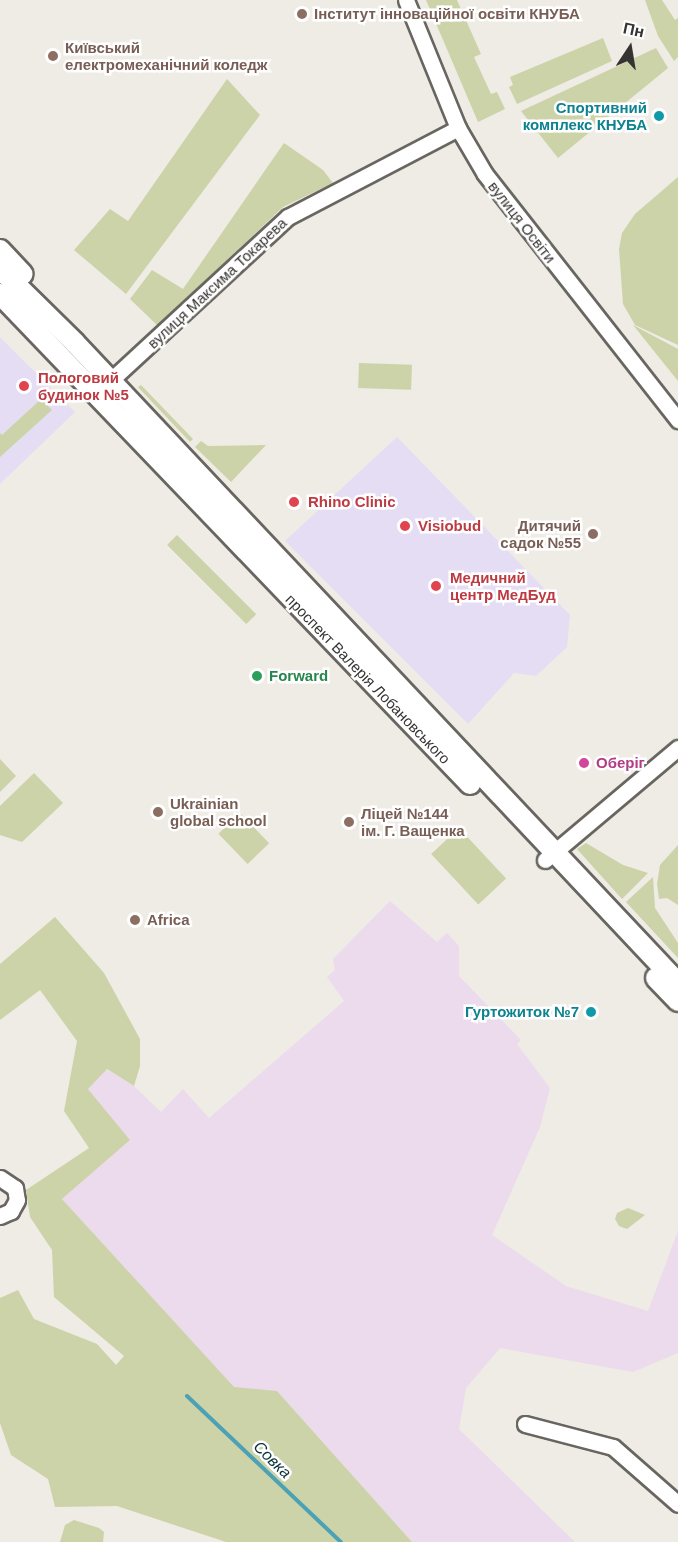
<!DOCTYPE html>
<html>
<head>
<meta charset="utf-8">
<style>
	body { margin:0 }
	#map { position:relative; width:678px; height:1542px; overflow:hidden; background:#efebe5; font-family:Arial,sans-serif }
	div>[style] { position:absolute }
	.industrial>* { inset:0; background:#ecdbed }
	.medical>* { inset:0; background:#e5ddf3 }
	.green>* { inset:0; background:#ccd3a8; transform-origin:0 0 }
	.stream>* { height:4px; margin:-2px; padding:0 2px; transform-origin:2px; border-radius:2px; background:#4da1b4 }
	.roads { filter:drop-shadow(2px 0 #696661) drop-shadow(-2px 0 #696661) drop-shadow(0 2px #696661) drop-shadow(0 -2px #696661) }
	.minor>* { height:15px; margin:-7.5px; padding:0 7.5px; transform-origin:7.5px; border-radius:7.5px; background:#fff }
	.major>* { height:20px; margin:-10px; padding:0 10px; transform-origin:10px; border-radius:10px; background:#fff }
	.dots>* { width:16px; height:16px; translate:-50% -50%; box-sizing:border-box; border:3px solid #fff; border-radius:50% }
	span { translate:-50% -50%; white-space:nowrap; text-align:center; line-height:1.15; -webkit-text-stroke:5px #fff; paint-order:stroke }
	.education-label { font-size:15px; color:#785e54; font-weight:700 }
	.left { translate:0 -50%; text-align:left }
	.right { translate:-100% -50%; text-align:right }
	.culture-label { font-size:15px; color:#0d838f; font-weight:700 }
	.street-label { font-size:15px; color:#363432 }
	.health-label { font-size:15px; color:#be3a42; font-weight:700 }
	.leisure-label { font-size:15px; color:#27864d; font-weight:700 }
	.hotel-label { font-size:15px; color:#b23c85; font-weight:700 }
	.water-label { font-size:16px; color:#08323a; font-style:italic }
	.north { position:absolute; left:600px; top:18px; width:60px; height:60px; -webkit-text-stroke:4px #fff; paint-order:stroke; rotate:12deg; font-size:16px; font-weight:700; line-height:24px; text-align:center; color:#363432 }
	.north::after { content:''; display:block; margin:auto; width:21px; height:27px; background:#363432; clip-path:polygon(50% 0,100% 100%,50% 72%,0 100%) }
</style>
</head>
<body>
<div id="map">
	<div class="industrial">
		<div style="clip-path:polygon(390px 901px,437px 942px,447px 933px,459px 946px,459px 976px,521px 1040px,517px 1044px,550px 1088px,540px 1127px,492px 1235px,566px 1286px,648px 1311px,678px 1231px,678px 1353px,633px 1372px,500px 1348px,466px 1388px,459px 1429px,575px 1542px,412px 1542px,277px 1391px,234px 1388px,62px 1199px,130px 1140px,88px 1089px,106px 1069px,134px 1086px,161px 1112px,183px 1089px,209px 1118px,344px 1001px,327px 977px,335px 970px,333px 959px)"></div>
	</div>
	<div class="medical">
		<div style="clip-path:polygon(0 337px,75px 412px,0 484px)"></div>
		<div style="clip-path:polygon(397px 437px,570px 615px,567px 647px,536px 676px,514px 673px,468px 724px,285px 541px)"></div>
	</div>
	<div class="green">
		<div style="clip-path:polygon(426px 0,457px 0,481px 54px,474px 57px,491px 94px,497px 92px,505px 109px,478px 122px)"></div>
		<div style="clip-path:polygon(645px 0,662px 0,675px 20px,678px 18px,678px 57px,674px 61px,658px 36px)"></div>
		<div style="clip-path:polygon(603px 38px,612px 61px,517px 104px,509px 87px,513px 85px,510px 77px)"></div>
		<div style="clip-path:polygon(656px 48px,668px 68px,558px 158px,521px 111px)"></div>
		<div style="clip-path:polygon(227px 79px,260px 115px,126px 294px,74px 250px,110px 209px,128px 221px)"></div>
		<div style="clip-path:polygon(284px 143px,323px 170px,333px 183px,283px 207px,158px 326px,130px 299px,152px 270px,183px 289px)"></div>
		<div style="clip-path:polygon(678px 177px,678px 345px,635px 325px,623px 304px,619px 249px,622px 233px,635px 214px)"></div>
		<div style="clip-path:polygon(633px 325px,678px 349px,678px 381px)"></div>
		<div style="left:359px;top:363px;width:53px;height:25px;rotate:2deg"></div>
		<div style="clip-path:polygon(141px 385px,193px 439px,190px 442px,138px 387px)"></div>
		<div style="clip-path:polygon(41px 399px,52px 410px,0 457px,0 433px,2px 435px)"></div>
		<div style="clip-path:polygon(201px 441px,208px 446px,266px 445px,231px 482px,195px 447px)"></div>
		<div style="left:177px;top:535px;width:112px;height:14px;rotate:45deg"></div>
		<div style="clip-path:polygon(0 759px,16px 776px,0 792px)"></div>
		<div style="clip-path:polygon(34px 773px,63px 803px,22px 842px,0 835px,0 806px)"></div>
		<div style="left:240px;top:813px;width:42px;height:30px;rotate:46deg"></div>
		<div style="left:459px;top:828px;width:69px;height:38px;rotate:47deg"></div>
		<div style="clip-path:polygon(586px 843px,623px 865px,648px 873px,622px 899px,577px 849px)"></div>
		<div style="clip-path:polygon(678px 845px,678px 905px,667px 898px,659px 899px,657px 884px,660px 865px)"></div>
		<div style="clip-path:polygon(653px 877px,655px 908px,678px 943px,678px 958px,626px 902px)"></div>
		<div style="clip-path:polygon(55px 917px,104px 973px,140px 1039px,140px 1066px,134px 1086px,107px 1069px,88px 1089px,130px 1140px,62px 1199px,234px 1387px,277px 1391px,412px 1542px,226px 1542px,117px 1506px,55px 1507px,48px 1479px,11px 1455px,0 1423px,0 1298px,18px 1290px,34px 1319px,97px 1344px,116px 1365px,124px 1356px,54px 1297px,52px 1250px,30px 1217px,26px 1190px,89px 1148px,64px 1111px,77px 1041px,40px 990px,0 1020px,0 964px)"></div>
		<div style="clip-path:polygon(628px 1208px,645px 1215px,627px 1229px,619px 1226px,615px 1219px,617px 1213px)"></div>
		<div style="clip-path:polygon(74px 1520px,99px 1528px,104px 1532px,103px 1542px,60px 1542px,65px 1525px)"></div>
	</div>
	<div class="stream">
		<div style="left:187px;top:1396px;width:212px;rotate:43.5deg"></div>
	</div>
	<div class="roads">
		<div class="minor">
			<div style="left:406px;top:0;width:138px;rotate:67.9deg"></div>
			<div style="left:458px;top:128px;width:53px;rotate:59.6deg"></div>
			<div style="left:485px;top:174px;width:313px;rotate:51.9deg"></div>
			<div style="left:110px;top:381px;width:242px;rotate:-42.7deg"></div>
			<div style="left:288px;top:217px;width:192px;rotate:-27.6deg"></div>
			<div style="left:545px;top:860px;width:174px;rotate:-40.1deg"></div>
			<div style="left:0;top:1178px;width:18px;rotate:34deg"></div>
			<div style="left:15px;top:1188px;width:12px;rotate:81deg"></div>
			<div style="left:17px;top:1200px;width:13px;rotate:119deg"></div>
			<div style="left:11px;top:1211px;width:12px;rotate:156deg"></div>
			<div style="left:525px;top:1424px;width:91px;rotate:14.6deg"></div>
			<div style="left:613px;top:1447px;width:86px;rotate:41.2deg"></div>
		</div>
		<div class="major">
			<div style="left:0;top:250px;width:33px;rotate:47deg"></div>
			<div style="left:0;top:269px;width:105px;rotate:44.6deg"></div>
			<div style="left:75px;top:343px;width:879px;rotate:46.71deg"></div>
			<div style="left:0;top:294px;width:679px;rotate:46.19deg"></div>
			<div style="left:656px;top:978px;width:32px;rotate:46deg"></div>
		</div>
	</div>
	<div class="dots">
		<div style="left:302px;top:14px;background:#8d6e63"></div>
		<div style="left:53px;top:56px;background:#8d6e63"></div>
		<div style="left:659px;top:116px;background:#0f9aa8"></div>
		<div style="left:24px;top:386px;background:#e0444e"></div>
		<div style="left:294px;top:502px;background:#e0444e"></div>
		<div style="left:405px;top:526px;background:#e0444e"></div>
		<div style="left:593px;top:534px;background:#8d6e63"></div>
		<div style="left:436px;top:586px;background:#e0444e"></div>
		<div style="left:257px;top:676px;background:#2e9e5b"></div>
		<div style="left:584px;top:763px;background:#d1479c"></div>
		<div style="left:158px;top:812px;background:#8d6e63"></div>
		<div style="left:349px;top:822px;background:#8d6e63"></div>
		<div style="left:135px;top:920px;background:#8d6e63"></div>
		<div style="left:591px;top:1012px;background:#0f9aa8"></div>
	</div>
	<div class="education-label">
		<span class="left" style="left:314px;top:14px">Інститут інноваційної освіти КНУБА</span>
		<span class="left" style="left:65px;top:56px">Київський<br>електромеханічний коледж</span>
		<span class="right" style="left:581px;top:534px">Дитячий<br>садок №55</span>
		<span class="left" style="left:170px;top:812px">Ukrainian<br>global school</span>
		<span class="left" style="left:361px;top:822px">Ліцей №144<br>ім. Г. Ващенка</span>
		<span class="left" style="left:147px;top:920px">Africa</span>
	</div>
	<div class="culture-label">
		<span class="right" style="left:647px;top:116px">Спортивний<br>комплекс КНУБА</span>
		<span class="right" style="left:579px;top:1012px">Гуртожиток №7</span>
	</div>
	<div class="street-label">
		<span style="left:522px;top:222px;rotate:52deg">вулиця Освіти</span>
		<span style="left:217px;top:283px;rotate:-43deg">вулиця Максима Токарева</span>
		<span style="left:368px;top:679px;rotate:46deg">проспект Валерія Лобановського</span>
	</div>
	<div class="health-label">
		<span class="left" style="left:38px;top:386px">Пологовий<br>будинок №5</span>
		<span class="left" style="left:308px;top:502px">Rhino Clinic</span>
		<span class="left" style="left:418px;top:526px">Visiobud</span>
		<span class="left" style="left:450px;top:586px">Медичний<br>центр МедБуд</span>
	</div>
	<div class="leisure-label">
		<span class="left" style="left:269px;top:676px">Forward</span>
	</div>
	<div class="hotel-label">
		<span class="left" style="left:596px;top:763px">Оберіг</span>
	</div>
	<div class="water-label">
		<span style="left:272px;top:1460px;rotate:44deg">Совка</span>
	</div>
	<div class="north">Пн</div>
</div>
</body>
</html>
